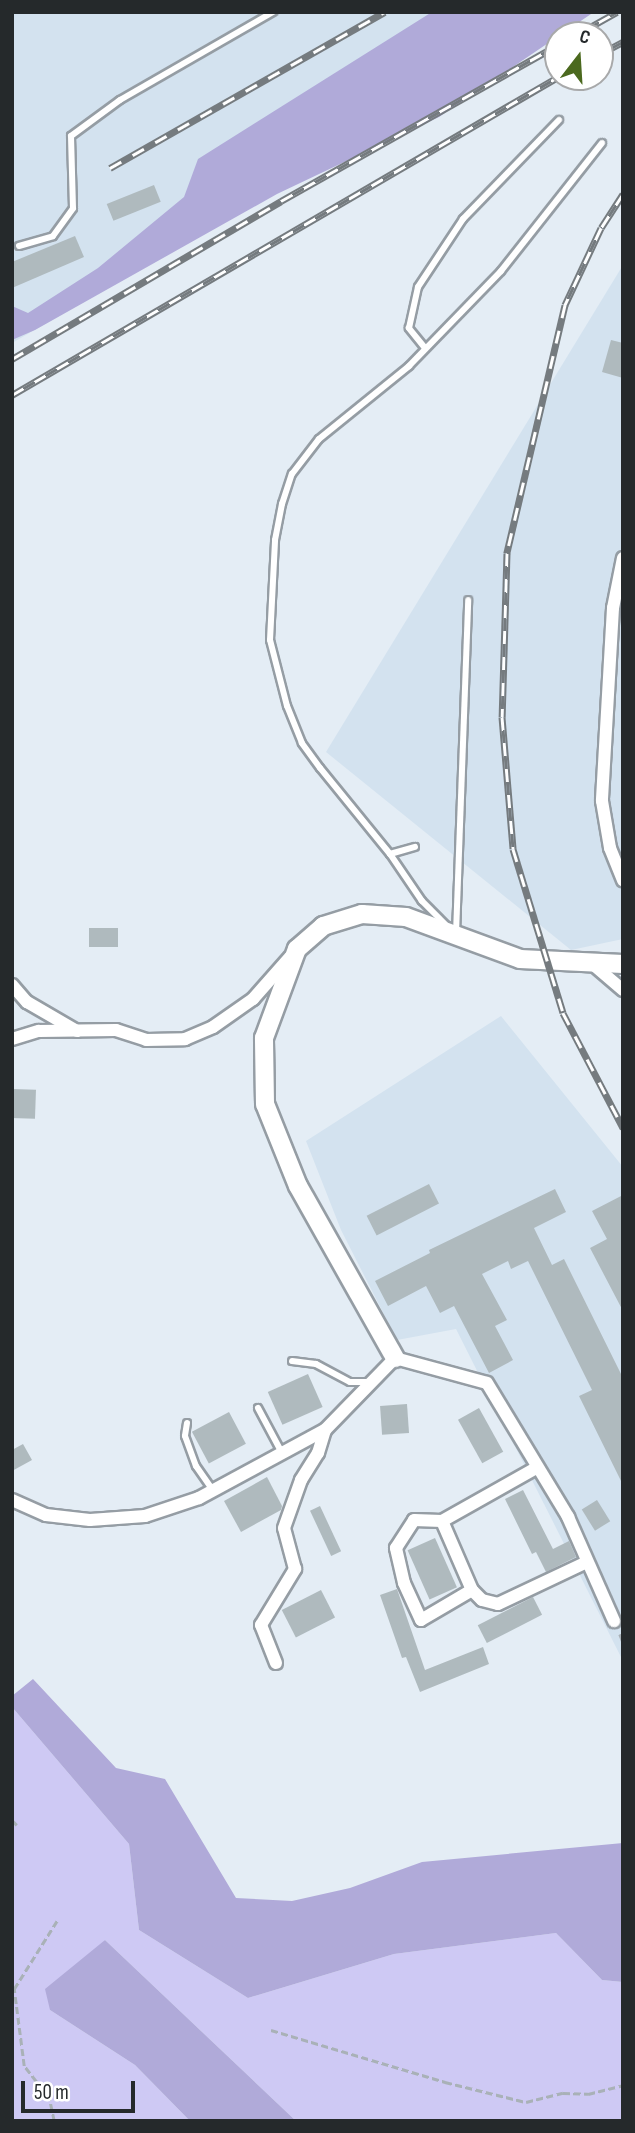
<!DOCTYPE html>
<html>
<head>
<meta charset="utf-8">
<style>
	body { margin:0 }
	#map { position:relative; width:635px; height:2133px; overflow:hidden; background:#e4edf5; font-family:"Sofia Sans Condensed",sans-serif }
	div>[style] { position:absolute }
	.built>* { inset:0; background:#d3e2ef }
	.green>* { inset:0; background:#cec9f4 }
	.forest>* { inset:0; background:#b0aad9 }
	.building>* { inset:0; background:#afbabe; transform-origin:0 0 }
	.path>* { height:2.5px; margin-top:-1.25px; transform-origin:0; background:repeating-linear-gradient(90deg,#a9b1b7 0 7px,transparent 0 10.5px) }
	.roads { filter:drop-shadow(2px 0 #959da4) drop-shadow(-2px 0 #959da4) drop-shadow(0 2px #959da4) drop-shadow(0 -2px #959da4) }
	.lane>* { height:6px; margin:-3px; padding:0 3px; transform-origin:3px; border-radius:3px; background:#fff }
	.street>* { height:12px; margin:-6px; padding:0 6px; transform-origin:6px; border-radius:6px; background:#fff }
	.secondary>* { height:18px; margin:-9px; padding:0 9px; transform-origin:9px; border-radius:9px; background:#fff }
	.rail>* { height:7px; margin-top:-3.5px; transform-origin:0; background:repeating-linear-gradient(90deg,#fff 0 13px,#757b7f 0 26px); box-sizing:border-box; border-block:2px solid #757b7f }
	span { translate:-50% -50%; white-space:nowrap; text-align:center; line-height:1.15; -webkit-text-stroke:5px #fff; paint-order:stroke }
	.frame { position:absolute; inset:0; border:14px solid #25292b; pointer-events:none }
	.north { position:absolute; left:544px; top:21px; width:70px; height:70px; box-sizing:border-box; background:#fff; border:2px solid #a8a9aa; border-radius:50%; rotate:17deg; font-size:19px; font-weight:700; line-height:28px; text-align:center; color:#25292b }
	.north::after { content:''; display:block; margin:auto; width:24px; height:32px; background:#4b691e; clip-path:polygon(50% 0,100% 100%,50% 72%,0 100%) }
	.scale { position:absolute; left:21px; top:2081px; width:114px; height:32px; box-sizing:border-box; border:4px solid #25292b; border-top:0; padding-left:9px; font-size:21px; line-height:24px; white-space:nowrap; color:#25292b; -webkit-text-stroke:5px #fff; paint-order:stroke }
</style>
</head>
<body>
<div id="map">
	<div class="built">
		<div style="clip-path:polygon(12px 12px,435px 12px,240px 212px,12px 343px)"></div>
		<div style="clip-path:polygon(623px 265px,623px 939px,571px 950px,326px 752px)"></div>
		<div style="clip-path:polygon(501px 1016px,623px 1167px,623px 1661px,456px 1329px,397px 1340px,341px 1230px,306px 1141px)"></div>
	</div>
	<div class="green">
		<div style="clip-path:polygon(12px 1707px,129px 1844px,139px 1930px,248px 1998px,394px 1954px,556px 1933px,602px 1980px,623px 1982px,623px 2121px,296px 2121px,105px 1940px,50px 2010px,135px 2065px,190px 2121px,12px 2121px)"></div>
	</div>
	<div class="forest">
		<div style="clip-path:polygon(432px 12px,594px 12px,439px 117px,277px 194px,35px 330px,12px 340px,12px 306px,28px 313px,98px 268px,184px 197px,198px 159px)"></div>
		<div style="clip-path:polygon(33px 1679px,116px 1768px,165px 1779px,236px 1898px,292px 1901px,350px 1888px,422px 1862px,623px 1843px,623px 1982px,602px 1980px,556px 1933px,394px 1954px,248px 1998px,139px 1930px,129px 1844px,12px 1707px,12px 1696px)"></div>
		<div style="clip-path:polygon(105px 1940px,296px 2121px,190px 2121px,135px 2065px,50px 2010px,45px 1989px)"></div>
	</div>
	<div class="building">
		<div style="left:154px;top:185px;width:18px;height:51px;rotate:68deg"></div>
		<div style="clip-path:polygon(75px 236px,84px 257px,12px 288px,12px 262px)"></div>
		<div style="clip-path:polygon(611px 340px,623px 343px,623px 378px,602px 372px)"></div>
		<div style="left:118px;top:928px;width:19px;height:29px;rotate:90deg"></div>
		<div style="left:12px;top:1089px;width:24px;height:29px;rotate:2deg"></div>
		<div style="left:429px;top:1184px;width:22px;height:70px;rotate:63deg"></div>
		<div style="clip-path:polygon(555px 1189px,566px 1212px,534px 1228px,552px 1265px,564px 1259px,623px 1378px,623px 1485px,579px 1396px,592px 1390px,528px 1261px,511px 1269px,508px 1261px,482px 1274px,507px 1320px,495px 1326px,513px 1360px,489px 1373px,454px 1306px,440px 1313px,426px 1286px,388px 1306px,375px 1281px,430px 1253px,429px 1250px)"></div>
		<div style="clip-path:polygon(623px 1195px,623px 1311px,590px 1248px,607px 1239px,592px 1211px)"></div>
		<div style="left:308px;top:1374px;width:36px;height:44px;rotate:66deg"></div>
		<div style="left:407px;top:1404px;width:29px;height:27px;rotate:86deg"></div>
		<div style="left:479px;top:1408px;width:50px;height:24px;rotate:61deg"></div>
		<div style="left:229px;top:1412px;width:36px;height:42px;rotate:62deg"></div>
		<div style="clip-path:polygon(23px 1444px,32px 1460px,12px 1471px,12px 1450px)"></div>
		<div style="clip-path:polygon(267px 1477px,282px 1506px,281px 1510px,241px 1532px,224px 1501px)"></div>
		<div style="clip-path:polygon(523px 1490px,553px 1549px,569px 1541px,576px 1557px,546px 1572px,536px 1552px,532px 1554px,505px 1499px)"></div>
		<div style="left:597px;top:1500px;width:25px;height:18px;rotate:58deg"></div>
		<div style="left:320px;top:1506px;width:50px;height:11px;rotate:65deg"></div>
		<div style="left:435px;top:1538px;width:54px;height:30px;rotate:66deg"></div>
		<div style="clip-path:polygon(397px 1589px,425px 1670px,483px 1647px,489px 1664px,420px 1692px,406px 1657px,402px 1658px,380px 1595px)"></div>
		<div style="left:321px;top:1590px;width:31px;height:44px;rotate:63deg"></div>
		<div style="left:533px;top:1597px;width:20px;height:62px;rotate:63deg"></div>
	</div>
	<div class="path">
		<div style="left:620px;top:1634px;width:9px;rotate:69deg"></div>
		<div style="left:12px;top:1820px;width:7px;rotate:45deg"></div>
		<div style="left:271px;top:2030px;width:182px;rotate:16.6deg"></div>
		<div style="left:445px;top:2082px;width:83px;rotate:13.9deg"></div>
		<div style="left:526px;top:2102px;width:38px;rotate:-14deg"></div>
		<div style="left:563px;top:2093px;width:25px;rotate:2deg"></div>
		<div style="left:588px;top:2094px;width:36px;rotate:-14deg"></div>
		<div style="left:54px;top:2121px;width:24px;rotate:-102deg"></div>
		<div style="left:49px;top:2098px;width:41px;rotate:-128deg"></div>
		<div style="left:24px;top:2066px;width:78px;rotate:-97.4deg"></div>
		<div style="left:14px;top:1989px;width:83px;rotate:-57.8deg"></div>
	</div>
	<div class="roads">
		<div class="lane">
			<div style="left:19px;top:246px;width:35px;rotate:-16deg"></div>
			<div style="left:53px;top:236px;width:34px;rotate:-54deg"></div>
			<div style="left:73px;top:208px;width:72px;rotate:-91.6deg"></div>
			<div style="left:71px;top:136px;width:61px;rotate:-36.3deg"></div>
			<div style="left:120px;top:100px;width:177px;rotate:-29.9deg"></div>
			<div style="left:425px;top:348px;width:26px;rotate:-129deg"></div>
			<div style="left:409px;top:328px;width:42px;rotate:-77.6deg"></div>
			<div style="left:418px;top:287px;width:82px;rotate:-56.5deg"></div>
			<div style="left:463px;top:219px;width:138px;rotate:-45.9deg"></div>
			<div style="left:390px;top:854px;width:26px;rotate:-16deg"></div>
			<div style="left:445px;top:924px;width:33px;rotate:-135deg"></div>
			<div style="left:422px;top:901px;width:57px;rotate:-124.2deg"></div>
			<div style="left:390px;top:854px;width:111px;rotate:-129.1deg"></div>
			<div style="left:320px;top:768px;width:31px;rotate:-126deg"></div>
			<div style="left:302px;top:743px;width:40px;rotate:-112deg"></div>
			<div style="left:287px;top:706px;width:68px;rotate:-104.4deg"></div>
			<div style="left:270px;top:640px;width:100px;rotate:-87.1deg"></div>
			<div style="left:275px;top:540px;width:37px;rotate:-79deg"></div>
			<div style="left:282px;top:504px;width:32px;rotate:-72deg"></div>
			<div style="left:292px;top:474px;width:44px;rotate:-52.4deg"></div>
			<div style="left:319px;top:439px;width:116px;rotate:-39deg"></div>
			<div style="left:409px;top:366px;width:132px;rotate:-45.9deg"></div>
			<div style="left:501px;top:271px;width:163px;rotate:-51.7deg"></div>
			<div style="left:456px;top:934px;width:334px;rotate:-87.9deg"></div>
			<div style="left:292px;top:1361px;width:24px;rotate:7deg"></div>
			<div style="left:316px;top:1364px;width:38px;rotate:28deg"></div>
			<div style="left:350px;top:1382px;width:19px"></div>
			<div style="left:258px;top:1408px;width:51px;rotate:61.9deg"></div>
			<div style="left:187px;top:1423px;width:13px;rotate:99deg"></div>
			<div style="left:185px;top:1436px;width:32px;rotate:70deg"></div>
			<div style="left:196px;top:1466px;width:28px;rotate:55deg"></div>
		</div>
		<div class="street">
			<div style="left:623px;top:558px;width:51px;rotate:101.3deg"></div>
			<div style="left:613px;top:608px;width:193px;rotate:93.3deg"></div>
			<div style="left:602px;top:801px;width:48px;rotate:80.3deg"></div>
			<div style="left:610px;top:848px;width:35px;rotate:68deg"></div>
			<div style="left:589px;top:961px;width:45px;rotate:40.5deg"></div>
			<div style="left:12px;top:985px;width:23px;rotate:49deg"></div>
			<div style="left:27px;top:1002px;width:58px;rotate:30.1deg"></div>
			<div style="left:12px;top:1039px;width:28px;rotate:-17deg"></div>
			<div style="left:39px;top:1031px;width:77px;rotate:-0.7deg"></div>
			<div style="left:116px;top:1030px;width:32px;rotate:18deg"></div>
			<div style="left:146px;top:1040px;width:39px;rotate:-1deg"></div>
			<div style="left:185px;top:1039px;width:30px;rotate:-23deg"></div>
			<div style="left:213px;top:1027px;width:49px;rotate:-35deg"></div>
			<div style="left:253px;top:999px;width:56px;rotate:-48.6deg"></div>
			<div style="left:12px;top:1500px;width:37px;rotate:24deg"></div>
			<div style="left:46px;top:1515px;width:44px;rotate:6.5deg"></div>
			<div style="left:90px;top:1520px;width:55px;rotate:-4.2deg"></div>
			<div style="left:145px;top:1516px;width:57px;rotate:-18.4deg"></div>
			<div style="left:199px;top:1498px;width:143px;rotate:-28.4deg"></div>
			<div style="left:325px;top:1430px;width:100px;rotate:-45.8deg"></div>
			<div style="left:395px;top:1358px;width:95px;rotate:15.2deg"></div>
			<div style="left:487px;top:1383px;width:157px;rotate:58.8deg"></div>
			<div style="left:568px;top:1517px;width:114px;rotate:66.1deg"></div>
			<div style="left:442px;top:1521px;width:75px;rotate:66.5deg"></div>
			<div style="left:472px;top:1590px;width:59px;rotate:149.5deg"></div>
			<div style="left:421px;top:1620px;width:41px;rotate:-114.7deg"></div>
			<div style="left:404px;top:1583px;width:36px;rotate:-103deg"></div>
			<div style="left:396px;top:1548px;width:33px;rotate:-57deg"></div>
			<div style="left:414px;top:1520px;width:28px;rotate:2deg"></div>
			<div style="left:442px;top:1521px;width:108px;rotate:-29.4deg"></div>
			<div style="left:472px;top:1590px;width:14px;rotate:45deg"></div>
			<div style="left:482px;top:1600px;width:16px;rotate:14deg"></div>
			<div style="left:498px;top:1604px;width:98px;rotate:-25.3deg"></div>
			<div style="left:276px;top:1663px;width:41px;rotate:-111.5deg"></div>
			<div style="left:261px;top:1625px;width:66px;rotate:-58.7deg"></div>
			<div style="left:295px;top:1569px;width:42px;rotate:-105deg"></div>
			<div style="left:284px;top:1528px;width:51px;rotate:-70.5deg"></div>
			<div style="left:301px;top:1480px;width:32px;rotate:-58deg"></div>
			<div style="left:318px;top:1453px;width:24px;rotate:-73deg"></div>
		</div>
		<div class="secondary">
			<div style="left:395px;top:1358px;width:197px;rotate:-119.4deg"></div>
			<div style="left:298px;top:1186px;width:88px;rotate:-111.9deg"></div>
			<div style="left:265px;top:1104px;width:66px;rotate:-90.9deg"></div>
			<div style="left:264px;top:1038px;width:95px;rotate:-69.7deg"></div>
			<div style="left:297px;top:949px;width:35px;rotate:-41deg"></div>
			<div style="left:323px;top:926px;width:41px;rotate:-17.1deg"></div>
			<div style="left:362px;top:914px;width:44px;rotate:3.9deg"></div>
			<div style="left:406px;top:917px;width:121px;rotate:20.2deg"></div>
			<div style="left:520px;top:959px;width:103px;rotate:2.8deg"></div>
		</div>
	</div>
	<div class="rail">
		<div style="left:576px;top:35px;width:47px;rotate:-29.3deg"></div>
		<div style="left:600px;top:54px;width:26px;rotate:-28deg"></div>
		<div style="left:110px;top:168px;width:316px;rotate:-29.6deg"></div>
		<div style="left:623px;top:194px;width:40px;rotate:122.9deg"></div>
		<div style="left:601px;top:228px;width:85px;rotate:115.1deg"></div>
		<div style="left:565px;top:305px;width:255px;rotate:103.2deg"></div>
		<div style="left:507px;top:553px;width:164px;rotate:91.7deg"></div>
		<div style="left:502px;top:717px;width:132px;rotate:85.2deg"></div>
		<div style="left:513px;top:849px;width:171px;rotate:73deg"></div>
		<div style="left:563px;top:1013px;width:130px;rotate:62.4deg"></div>
		<div style="left:12px;top:359px;width:312px;rotate:-30.4deg"></div>
		<div style="left:281px;top:201px;width:318px;rotate:-29.4deg"></div>
		<div style="left:12px;top:395px;width:632px;rotate:-30.22deg"></div>
	</div>
	<div class="frame"></div>
	<div class="north">С</div>
	<div class="scale">50 m</div>
</div>
</body>
</html>
